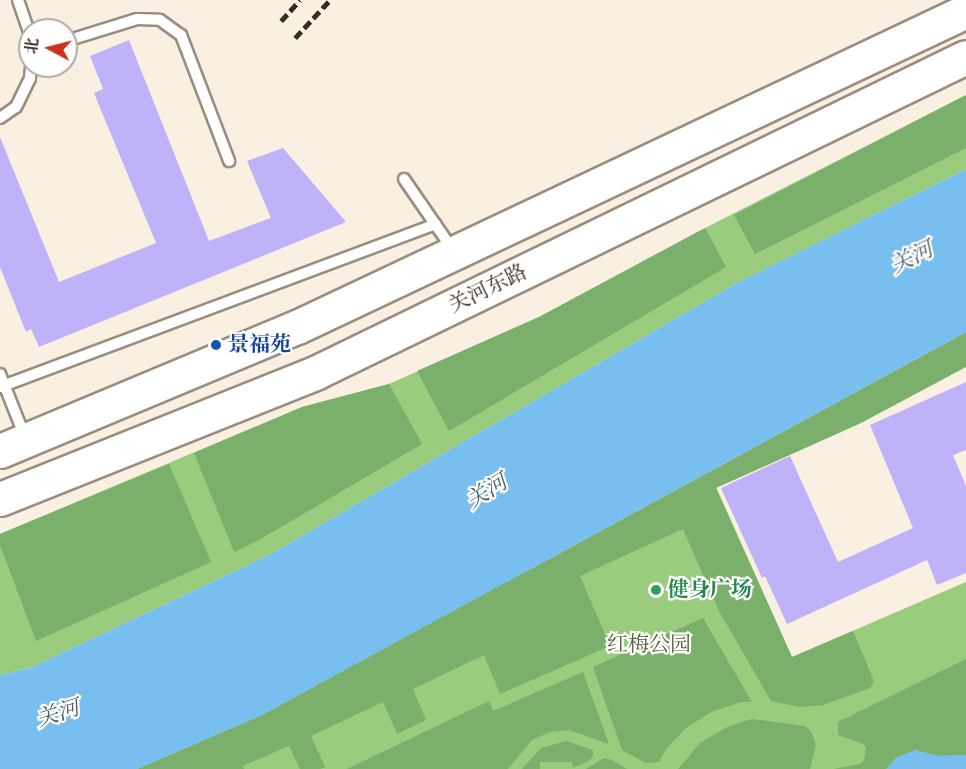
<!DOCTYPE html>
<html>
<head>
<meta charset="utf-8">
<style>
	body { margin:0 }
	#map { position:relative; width:966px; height:769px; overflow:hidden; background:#f9f0e1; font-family:"Libre Bodoni","Noto Serif SC",serif }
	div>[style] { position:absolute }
	.green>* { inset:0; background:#99cc7c }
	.forest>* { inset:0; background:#7ab06c }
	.water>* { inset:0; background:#78beef }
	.building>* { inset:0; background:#bfb2f9 }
	.roads { filter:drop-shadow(2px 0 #9a8d80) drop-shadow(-2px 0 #9a8d80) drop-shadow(0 2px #9a8d80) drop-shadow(0 -2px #9a8d80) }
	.lane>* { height:10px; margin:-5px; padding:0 5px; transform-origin:5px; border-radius:5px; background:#fff }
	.primary>* { height:33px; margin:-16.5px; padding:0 16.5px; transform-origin:16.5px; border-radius:16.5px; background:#fff }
	.rail>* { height:4.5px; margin-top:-2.25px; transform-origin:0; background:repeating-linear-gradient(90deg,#3b2a1e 0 9px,transparent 0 13.5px) }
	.dots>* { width:16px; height:16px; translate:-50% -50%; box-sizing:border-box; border:3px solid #fff; border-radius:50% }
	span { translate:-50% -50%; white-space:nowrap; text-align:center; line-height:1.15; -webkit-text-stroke:4.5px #fff; paint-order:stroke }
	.street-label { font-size:21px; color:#3b2a1e }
	.transit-label { font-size:21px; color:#164399; font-weight:700 }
	.left { translate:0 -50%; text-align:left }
	.leisure-label { font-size:21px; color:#27864d; font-weight:700 }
	.park-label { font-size:21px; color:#575b3a }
	.water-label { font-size:22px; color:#505e67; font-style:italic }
	.north { position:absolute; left:18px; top:18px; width:60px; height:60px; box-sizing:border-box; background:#fff; border:2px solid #b1aaa5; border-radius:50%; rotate:277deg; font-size:16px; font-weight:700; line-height:24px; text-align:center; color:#3b2a1e }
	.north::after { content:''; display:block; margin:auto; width:21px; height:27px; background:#c8321e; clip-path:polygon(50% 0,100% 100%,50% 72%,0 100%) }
</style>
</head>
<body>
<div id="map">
	<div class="green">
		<div style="clip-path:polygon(966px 95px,966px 169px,735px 284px,269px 555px,32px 667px,0 675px,0 534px,302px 407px,389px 384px,539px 317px,705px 228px)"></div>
		<div style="clip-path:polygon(716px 487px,792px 657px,966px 582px,966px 769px,137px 769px,262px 715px,509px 579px)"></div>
	</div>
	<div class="forest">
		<div style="clip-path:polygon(966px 95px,966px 148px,755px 254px,734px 215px)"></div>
		<div style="clip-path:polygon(705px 228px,726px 267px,449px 431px,417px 371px,539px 317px)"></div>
		<div style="clip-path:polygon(966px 332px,966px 367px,861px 423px,716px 488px,792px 657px,853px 631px,874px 681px,870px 688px,823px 705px,800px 707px,771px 701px,719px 611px,683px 529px,580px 576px,610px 646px,500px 694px,484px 655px,413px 689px,426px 720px,397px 734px,383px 702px,311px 736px,325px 767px,320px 769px,300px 769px,289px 746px,243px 766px,244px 769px,137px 769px,262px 715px)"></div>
		<div style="clip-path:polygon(389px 384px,422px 444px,259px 540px,234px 552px,194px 453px,302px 407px)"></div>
		<div style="clip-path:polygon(169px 464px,211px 562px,36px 641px,0 545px,0 534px)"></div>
		<div style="clip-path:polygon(703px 618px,752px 702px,741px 702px,711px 712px,686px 728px,666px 749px,659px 762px,646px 763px,622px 750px,593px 667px)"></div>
		<div style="clip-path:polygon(966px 659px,966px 755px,939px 756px,915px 750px,896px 758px,886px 769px,834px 769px,860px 764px,864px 760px,866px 747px,863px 744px,838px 735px,838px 722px)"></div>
		<div style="clip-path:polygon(583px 672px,609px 744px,569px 730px,550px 732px,532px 740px,508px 769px,347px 769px,489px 701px,493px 711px)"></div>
		<div style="clip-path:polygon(752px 719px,805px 726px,811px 731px,816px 745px,810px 769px,678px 769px,700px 743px,729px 726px)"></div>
		<div style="clip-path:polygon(566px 741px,593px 750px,593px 756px,589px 761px,573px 768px,572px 762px,540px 762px,540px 769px,522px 769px,541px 748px)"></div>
		<div style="clip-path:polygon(604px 758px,612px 760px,627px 769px,586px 769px)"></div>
	</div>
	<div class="water">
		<div style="clip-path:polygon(966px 169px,966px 332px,262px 715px,137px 769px,0 769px,0 675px,32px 667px,269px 555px,735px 284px)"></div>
		<div style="clip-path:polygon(915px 750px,939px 756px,966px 755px,966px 769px,886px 769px,896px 758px)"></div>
	</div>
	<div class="building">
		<div style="clip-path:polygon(129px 40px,209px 241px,271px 218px,247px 161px,283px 148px,346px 222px,39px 347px,31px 329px,26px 332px,0 267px,0 137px,59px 282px,156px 243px,94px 93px,103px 89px,90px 56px)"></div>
		<div style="clip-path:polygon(966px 382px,966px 450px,953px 455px,966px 486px,966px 573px,937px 585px,927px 560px,787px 624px,765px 576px,762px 578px,721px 488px,790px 456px,838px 562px,913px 528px,870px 425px)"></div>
	</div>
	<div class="roads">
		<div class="lane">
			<div style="left:18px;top:0;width:36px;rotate:71deg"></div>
			<div style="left:66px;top:41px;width:74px;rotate:-17.2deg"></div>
			<div style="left:137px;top:19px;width:23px;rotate:2deg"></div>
			<div style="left:160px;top:20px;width:26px;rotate:36deg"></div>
			<div style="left:181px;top:35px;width:135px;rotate:69.1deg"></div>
			<div style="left:0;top:118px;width:19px;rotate:-35deg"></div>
			<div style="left:16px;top:107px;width:32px;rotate:-64deg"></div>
			<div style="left:30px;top:78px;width:12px;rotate:-85deg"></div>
			<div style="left:404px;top:179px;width:86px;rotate:55.4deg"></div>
			<div style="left:0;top:374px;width:68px;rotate:68.4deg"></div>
			<div style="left:0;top:387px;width:465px;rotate:-20.5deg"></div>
		</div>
		<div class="primary">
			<div style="left:0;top:451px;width:322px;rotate:-22.7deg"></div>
			<div style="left:297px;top:327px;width:740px;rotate:-25.28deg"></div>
			<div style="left:0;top:499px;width:341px;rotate:-21.8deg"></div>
			<div style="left:317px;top:372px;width:721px;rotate:-25.89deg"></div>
		</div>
	</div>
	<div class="rail">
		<div style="left:281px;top:21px;width:28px;rotate:-48deg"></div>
		<div style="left:295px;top:38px;width:52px;rotate:-47.4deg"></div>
	</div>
	<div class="dots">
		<div style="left:216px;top:345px;background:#1a4fb4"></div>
		<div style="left:656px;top:590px;background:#2e9e5b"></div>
	</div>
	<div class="street-label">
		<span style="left:488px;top:289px;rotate:-26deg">关河东路</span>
	</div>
	<div class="transit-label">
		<span class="left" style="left:228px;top:345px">景福苑</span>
	</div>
	<div class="leisure-label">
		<span class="left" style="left:668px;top:590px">健身广场</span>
	</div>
	<div class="park-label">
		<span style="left:649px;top:645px">红梅公园</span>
	</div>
	<div class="water-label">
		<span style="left:912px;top:258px;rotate:-26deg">关河</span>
		<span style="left:487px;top:492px;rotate:-32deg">关河</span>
		<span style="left:58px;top:714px;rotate:-17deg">关河</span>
	</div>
	<div class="north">北</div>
</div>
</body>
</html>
